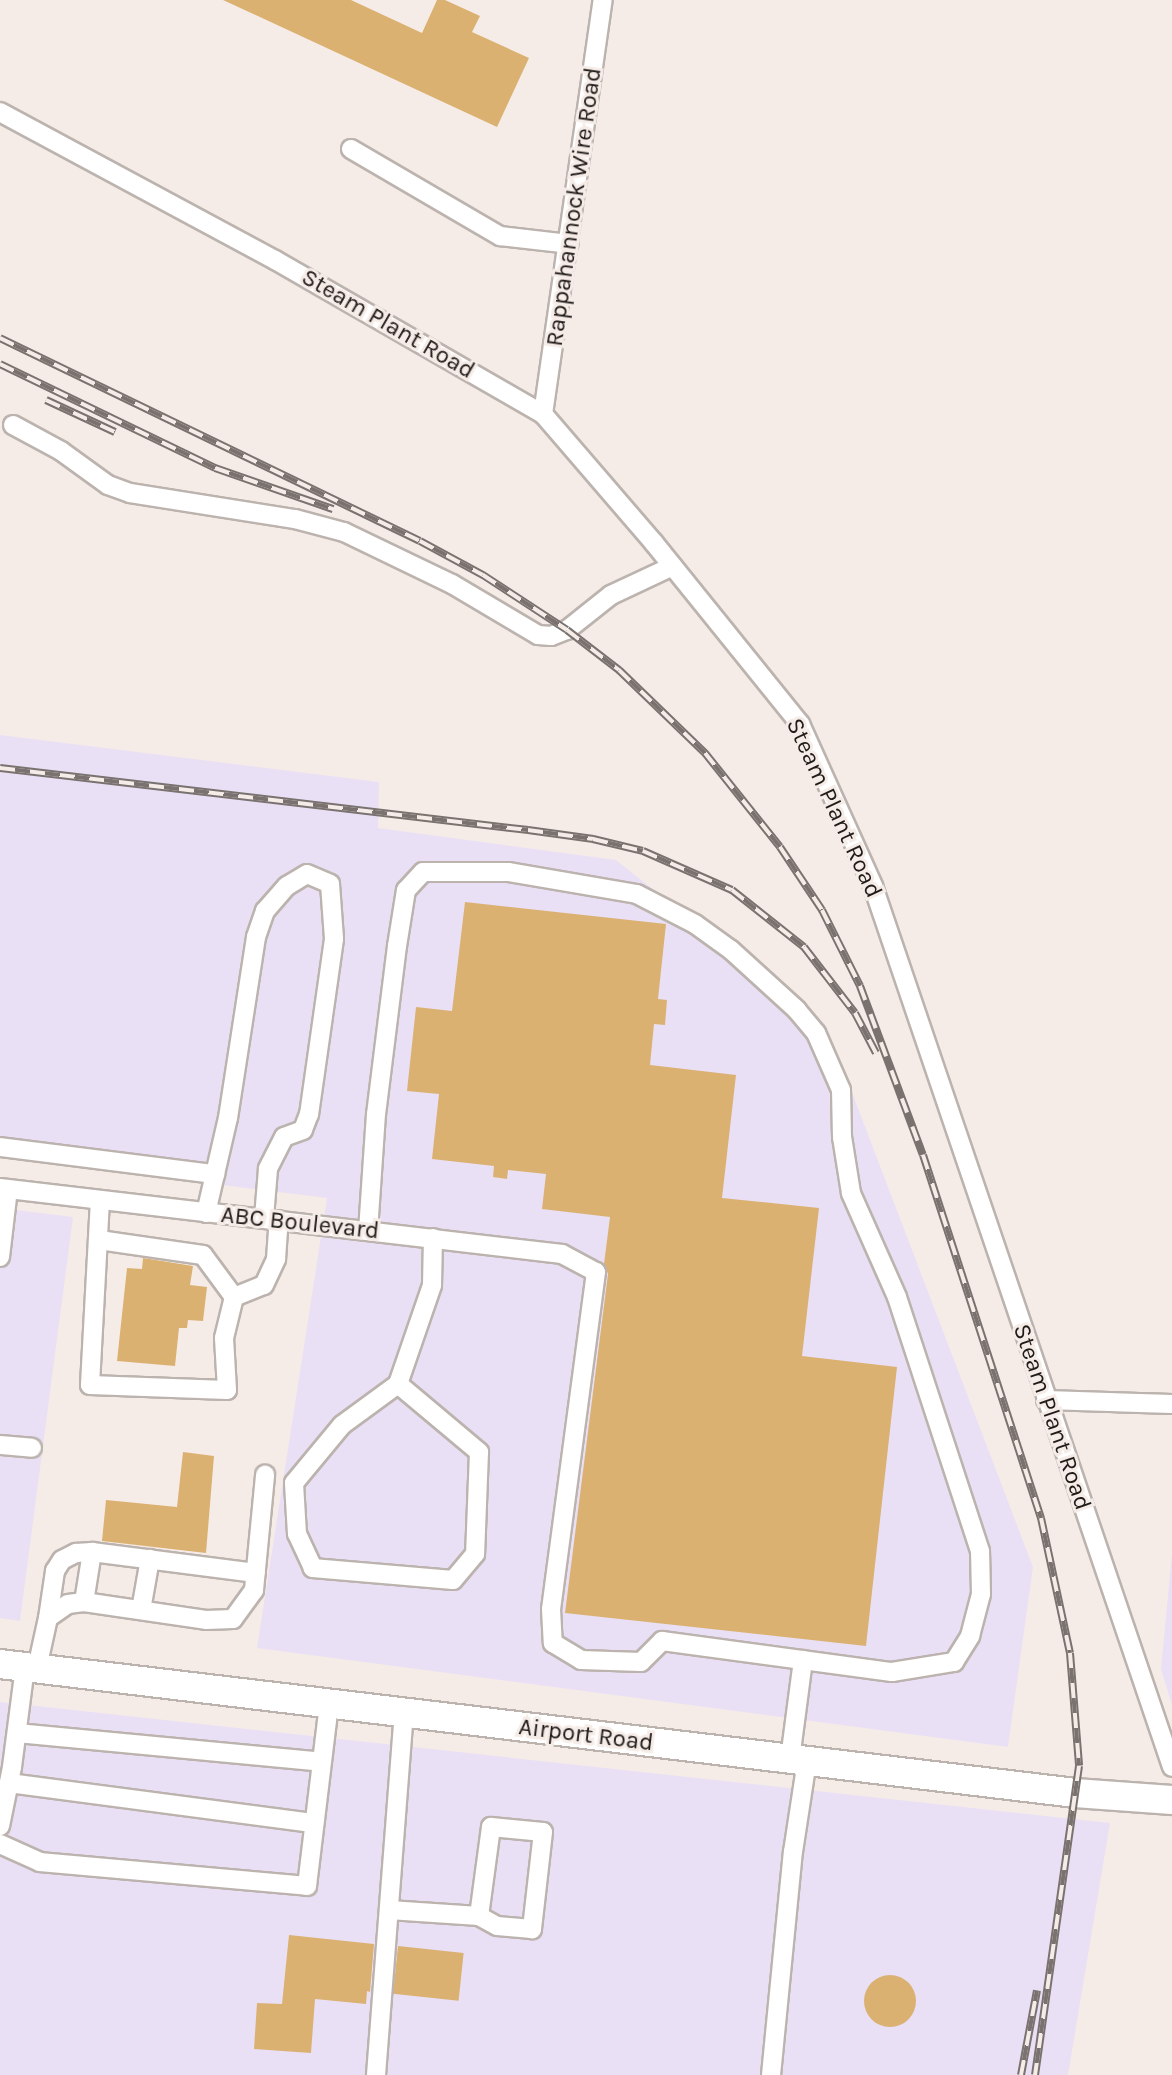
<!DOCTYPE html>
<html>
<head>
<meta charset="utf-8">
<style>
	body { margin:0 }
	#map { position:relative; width:1172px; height:2075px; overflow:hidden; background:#f6ece7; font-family:Karla,sans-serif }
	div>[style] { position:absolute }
	.industrial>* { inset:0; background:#e9e0f5 }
	.building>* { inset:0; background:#dbb172; transform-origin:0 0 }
	.round { border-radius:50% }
	.roads { filter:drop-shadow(2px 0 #bcb3ae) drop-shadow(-2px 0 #bcb3ae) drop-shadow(0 2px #bcb3ae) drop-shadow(0 -2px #bcb3ae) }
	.minor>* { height:18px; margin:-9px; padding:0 9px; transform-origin:9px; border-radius:9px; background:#fff }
	.highway>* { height:28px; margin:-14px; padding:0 14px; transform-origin:14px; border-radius:14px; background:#fff }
	.rail>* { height:8px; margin-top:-4px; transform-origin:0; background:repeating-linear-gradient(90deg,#f6ece7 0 15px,#79726f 0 30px); box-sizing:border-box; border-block:2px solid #79726f }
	span { translate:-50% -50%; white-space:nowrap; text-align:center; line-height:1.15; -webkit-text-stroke:6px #f6ece7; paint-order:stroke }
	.street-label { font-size:24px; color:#1f1b19 }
</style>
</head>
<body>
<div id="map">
	<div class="industrial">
		<div style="clip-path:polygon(0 735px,379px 782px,378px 828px,616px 860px,827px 1027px,1033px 1567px,1008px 1747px,257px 1648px,327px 1198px,0 1158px)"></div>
		<div style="clip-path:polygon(0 1208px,73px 1217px,20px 1621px,0 1618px)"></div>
		<div style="clip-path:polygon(1172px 1554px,1172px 1705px,1161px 1669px)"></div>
		<div style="clip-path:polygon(0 1702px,1110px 1823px,1068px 2075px,0 2075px)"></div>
	</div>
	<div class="building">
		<div style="clip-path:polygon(223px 0,351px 0,422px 33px,437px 0,445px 0,480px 16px,472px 32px,529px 58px,497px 127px)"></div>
		<div style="clip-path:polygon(465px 902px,666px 924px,658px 999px,667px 1000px,665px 1025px,654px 1024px,650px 1065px,736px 1075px,722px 1198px,819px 1208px,802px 1356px,897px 1367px,866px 1646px,565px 1613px,608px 1274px,604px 1264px,610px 1217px,542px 1209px,546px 1174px,508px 1170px,507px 1179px,493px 1177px,494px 1166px,432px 1159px,439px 1094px,407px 1091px,416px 1007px,452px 1011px)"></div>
		<div style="clip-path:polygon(143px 1258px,193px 1266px,190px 1285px,207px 1287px,203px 1321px,188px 1320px,187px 1328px,179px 1328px,175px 1366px,117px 1361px,127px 1268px,142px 1269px)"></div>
		<div style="clip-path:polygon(183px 1452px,214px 1456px,206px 1553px,102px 1541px,106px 1500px,177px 1507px)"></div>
		<div style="clip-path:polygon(289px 1935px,374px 1944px,370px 1992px,367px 1991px,366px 2004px,315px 1999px,311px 2053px,254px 2049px,257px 2003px,282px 2004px)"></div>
		<div style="left:398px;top:1946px;width:66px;height:48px;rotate:6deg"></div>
		<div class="round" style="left:864px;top:1975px;width:52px;height:52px"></div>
	</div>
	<div class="roads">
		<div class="minor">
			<div style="left:0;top:112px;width:312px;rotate:28.3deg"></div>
			<div style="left:275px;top:260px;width:309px;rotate:29.9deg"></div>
			<div style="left:543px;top:414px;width:170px;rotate:49.3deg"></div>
			<div style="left:654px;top:543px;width:233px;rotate:51.1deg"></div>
			<div style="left:800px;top:724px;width:178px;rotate:65.7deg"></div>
			<div style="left:873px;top:886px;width:930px;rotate:71.25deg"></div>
			<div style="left:351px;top:149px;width:173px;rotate:30.3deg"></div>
			<div style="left:500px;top:236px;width:69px;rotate:6.6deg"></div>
			<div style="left:543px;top:414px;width:418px;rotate:-81.8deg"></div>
			<div style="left:13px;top:425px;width:55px;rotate:28.4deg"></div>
			<div style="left:61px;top:451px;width:58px;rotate:35.9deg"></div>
			<div style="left:108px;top:485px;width:23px;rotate:20deg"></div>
			<div style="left:130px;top:493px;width:167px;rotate:9deg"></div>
			<div style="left:295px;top:519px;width:51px;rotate:14.9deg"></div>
			<div style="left:344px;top:532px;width:120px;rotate:25.7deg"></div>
			<div style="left:452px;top:584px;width:100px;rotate:30.7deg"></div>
			<div style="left:538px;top:635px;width:13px;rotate:4deg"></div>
			<div style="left:551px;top:636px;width:17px;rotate:-21deg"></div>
			<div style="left:567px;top:630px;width:56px;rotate:-38.5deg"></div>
			<div style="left:611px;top:595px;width:68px;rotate:-25.1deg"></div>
			<div style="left:0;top:1147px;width:217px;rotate:7.2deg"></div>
			<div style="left:0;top:1188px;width:566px;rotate:6.7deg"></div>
			<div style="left:562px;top:1254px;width:38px;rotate:28deg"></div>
			<div style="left:596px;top:1272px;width:340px;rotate:97.6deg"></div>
			<div style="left:551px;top:1609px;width:34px;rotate:87deg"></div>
			<div style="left:553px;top:1643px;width:33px;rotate:31deg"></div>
			<div style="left:581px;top:1660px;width:60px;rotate:1.9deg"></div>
			<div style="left:641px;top:1662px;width:30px;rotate:-45deg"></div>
			<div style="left:662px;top:1641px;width:232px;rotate:7.7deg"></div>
			<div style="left:892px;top:1672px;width:63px;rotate:-9.2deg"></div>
			<div style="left:954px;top:1662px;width:31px;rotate:-58deg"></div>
			<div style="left:970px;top:1636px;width:43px;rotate:-75.3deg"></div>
			<div style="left:981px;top:1594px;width:43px;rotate:-91.3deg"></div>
			<div style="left:980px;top:1551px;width:267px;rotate:-108.1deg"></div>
			<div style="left:897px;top:1297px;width:114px;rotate:-113.9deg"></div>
			<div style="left:851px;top:1193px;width:57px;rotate:-99.1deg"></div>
			<div style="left:842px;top:1137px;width:47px;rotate:-91.2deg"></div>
			<div style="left:841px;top:1090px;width:62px;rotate:-113.7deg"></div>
			<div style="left:816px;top:1033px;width:30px;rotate:-130deg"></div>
			<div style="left:797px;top:1010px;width:89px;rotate:-137.7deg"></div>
			<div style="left:731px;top:950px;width:44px;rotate:-144.2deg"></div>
			<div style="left:695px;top:924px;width:65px;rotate:-152.7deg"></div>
			<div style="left:637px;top:894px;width:131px;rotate:-170.3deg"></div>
			<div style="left:508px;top:872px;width:85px;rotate:180deg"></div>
			<div style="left:423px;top:872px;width:25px;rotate:133deg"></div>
			<div style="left:406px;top:890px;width:57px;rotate:99.1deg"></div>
			<div style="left:397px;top:946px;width:169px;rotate:97.1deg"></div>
			<div style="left:376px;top:1114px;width:117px;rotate:93.9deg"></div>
			<div style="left:100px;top:1200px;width:185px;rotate:93.1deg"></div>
			<div style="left:90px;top:1385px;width:137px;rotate:2.1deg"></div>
			<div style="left:227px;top:1390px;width:52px;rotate:-93.3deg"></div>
			<div style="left:224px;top:1338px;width:42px;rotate:-76.3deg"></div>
			<div style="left:234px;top:1297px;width:32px;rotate:-22deg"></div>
			<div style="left:264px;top:1285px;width:29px;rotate:-65deg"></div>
			<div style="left:276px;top:1259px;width:39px;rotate:-86deg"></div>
			<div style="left:206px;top:1213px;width:98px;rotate:-77deg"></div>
			<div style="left:228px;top:1118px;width:183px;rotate:-81.2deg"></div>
			<div style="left:256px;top:937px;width:28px;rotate:-71deg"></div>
			<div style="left:265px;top:911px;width:33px;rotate:-49deg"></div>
			<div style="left:287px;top:886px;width:23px;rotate:-31deg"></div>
			<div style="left:307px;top:874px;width:25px;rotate:23deg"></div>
			<div style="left:330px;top:884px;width:55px;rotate:85.8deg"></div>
			<div style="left:334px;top:939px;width:177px;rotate:98.1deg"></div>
			<div style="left:309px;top:1114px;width:17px;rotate:111deg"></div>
			<div style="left:303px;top:1130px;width:20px;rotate:160deg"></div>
			<div style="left:284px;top:1137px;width:36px;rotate:117deg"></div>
			<div style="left:268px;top:1169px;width:49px;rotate:94.7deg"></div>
			<div style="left:99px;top:1240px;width:105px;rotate:8.2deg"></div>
			<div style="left:203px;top:1255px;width:52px;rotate:53.6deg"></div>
			<div style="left:0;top:1257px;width:68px;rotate:-83.3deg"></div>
			<div style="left:398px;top:1384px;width:106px;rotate:40deg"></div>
			<div style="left:479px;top:1452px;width:102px;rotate:92.2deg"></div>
			<div style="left:475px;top:1554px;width:34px;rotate:130deg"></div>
			<div style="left:453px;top:1580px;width:141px;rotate:-175.1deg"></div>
			<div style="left:313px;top:1568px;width:38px;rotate:-115deg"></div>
			<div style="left:297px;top:1534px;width:51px;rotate:-93.4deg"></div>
			<div style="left:294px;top:1483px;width:75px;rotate:-50.4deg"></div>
			<div style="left:342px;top:1425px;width:69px;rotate:-36.2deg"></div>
			<div style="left:398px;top:1384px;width:105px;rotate:-71deg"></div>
			<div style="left:432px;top:1285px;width:47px;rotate:-88.8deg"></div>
			<div style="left:1046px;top:1400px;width:126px;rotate:1.8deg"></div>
			<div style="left:0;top:1445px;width:32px;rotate:5deg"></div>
			<div style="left:84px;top:1602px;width:51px;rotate:-80.9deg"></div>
			<div style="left:141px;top:1610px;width:52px;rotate:-80deg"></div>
			<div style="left:48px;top:1618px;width:48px;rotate:-81.5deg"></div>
			<div style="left:55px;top:1571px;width:13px;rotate:-58deg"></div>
			<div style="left:62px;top:1560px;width:16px;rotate:-27deg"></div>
			<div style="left:76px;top:1553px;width:16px;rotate:-4deg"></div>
			<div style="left:92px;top:1552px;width:165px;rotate:7.3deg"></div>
			<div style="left:37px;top:1668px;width:51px;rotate:-77.6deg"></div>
			<div style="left:48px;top:1618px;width:24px;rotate:-35deg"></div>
			<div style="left:68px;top:1604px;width:16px;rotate:-7deg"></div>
			<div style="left:84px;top:1602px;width:123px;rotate:8.4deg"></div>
			<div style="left:206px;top:1620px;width:27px;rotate:-2deg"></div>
			<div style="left:233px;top:1619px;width:36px;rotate:-54deg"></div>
			<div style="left:254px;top:1590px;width:116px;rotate:-84.5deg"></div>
			<div style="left:17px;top:1733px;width:306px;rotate:5.4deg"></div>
			<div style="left:790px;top:1759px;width:100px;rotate:-82.5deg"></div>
			<div style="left:9px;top:1783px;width:308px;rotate:7.5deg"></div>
			<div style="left:0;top:1826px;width:60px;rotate:-78.5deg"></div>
			<div style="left:12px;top:1767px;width:101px;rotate:-82.6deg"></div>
			<div style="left:0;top:1844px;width:44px;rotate:24.2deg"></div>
			<div style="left:40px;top:1862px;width:268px;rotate:5.1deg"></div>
			<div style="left:307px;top:1886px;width:184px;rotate:-83.1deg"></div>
			<div style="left:389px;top:1910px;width:90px;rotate:3.8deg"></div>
			<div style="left:479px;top:1916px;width:90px;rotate:-82.3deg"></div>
			<div style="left:491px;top:1827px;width:52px;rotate:5.5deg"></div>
			<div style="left:543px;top:1832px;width:98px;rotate:96.5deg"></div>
			<div style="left:532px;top:1929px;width:35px;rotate:-175deg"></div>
			<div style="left:497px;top:1926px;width:21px;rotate:-151deg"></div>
			<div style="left:376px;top:2075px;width:364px;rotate:-85.6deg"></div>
			<div style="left:771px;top:2075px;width:224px;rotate:-84.4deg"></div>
			<div style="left:793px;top:1852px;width:92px;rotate:-81.3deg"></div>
		</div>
		<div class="highway">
			<div style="left:0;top:1664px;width:1083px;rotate:6.84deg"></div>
			<div style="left:1075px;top:1793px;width:97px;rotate:4.1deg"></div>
		</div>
	</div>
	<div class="rail">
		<div style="left:0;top:338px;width:466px;rotate:25.8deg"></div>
		<div style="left:420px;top:541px;width:72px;rotate:28.4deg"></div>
		<div style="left:483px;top:575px;width:100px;rotate:33.2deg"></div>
		<div style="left:567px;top:630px;width:66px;rotate:37.6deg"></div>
		<div style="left:619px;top:670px;width:120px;rotate:44deg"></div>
		<div style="left:705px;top:753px;width:120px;rotate:51.4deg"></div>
		<div style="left:780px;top:847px;width:76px;rotate:56.3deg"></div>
		<div style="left:822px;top:910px;width:85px;rotate:63.4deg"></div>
		<div style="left:860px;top:986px;width:180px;rotate:69.6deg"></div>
		<div style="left:923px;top:1155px;width:382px;rotate:72deg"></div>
		<div style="left:1041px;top:1518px;width:138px;rotate:77.9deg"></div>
		<div style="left:1070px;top:1653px;width:113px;rotate:85.4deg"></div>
		<div style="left:1079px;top:1766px;width:312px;rotate:98.1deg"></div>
		<div style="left:0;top:364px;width:239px;rotate:25.8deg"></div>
		<div style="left:215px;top:468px;width:125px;rotate:19.2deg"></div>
		<div style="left:46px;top:400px;width:76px;rotate:24.9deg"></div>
		<div style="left:0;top:768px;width:532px;rotate:6.7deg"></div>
		<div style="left:528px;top:830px;width:66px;rotate:7.9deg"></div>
		<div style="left:593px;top:839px;width:51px;rotate:13.5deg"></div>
		<div style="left:643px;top:851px;width:97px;rotate:23.7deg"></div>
		<div style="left:732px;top:890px;width:92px;rotate:38.4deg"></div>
		<div style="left:804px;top:947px;width:83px;rotate:52.3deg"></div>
		<div style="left:855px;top:1013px;width:45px;rotate:62.3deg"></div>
		<div style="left:1021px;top:2075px;width:86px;rotate:-79.3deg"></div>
	</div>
	<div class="street-label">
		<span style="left:574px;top:207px;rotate:-82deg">Rappahannock Wire Road</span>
		<span style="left:388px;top:324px;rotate:30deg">Steam Plant Road</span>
		<span style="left:834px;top:808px;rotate:65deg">Steam Plant Road</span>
		<span style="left:300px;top:1223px;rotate:6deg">ABC Boulevard</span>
		<span style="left:1052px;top:1417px;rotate:71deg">Steam Plant Road</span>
		<span style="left:586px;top:1735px;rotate:7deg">Airport Road</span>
	</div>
</div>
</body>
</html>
